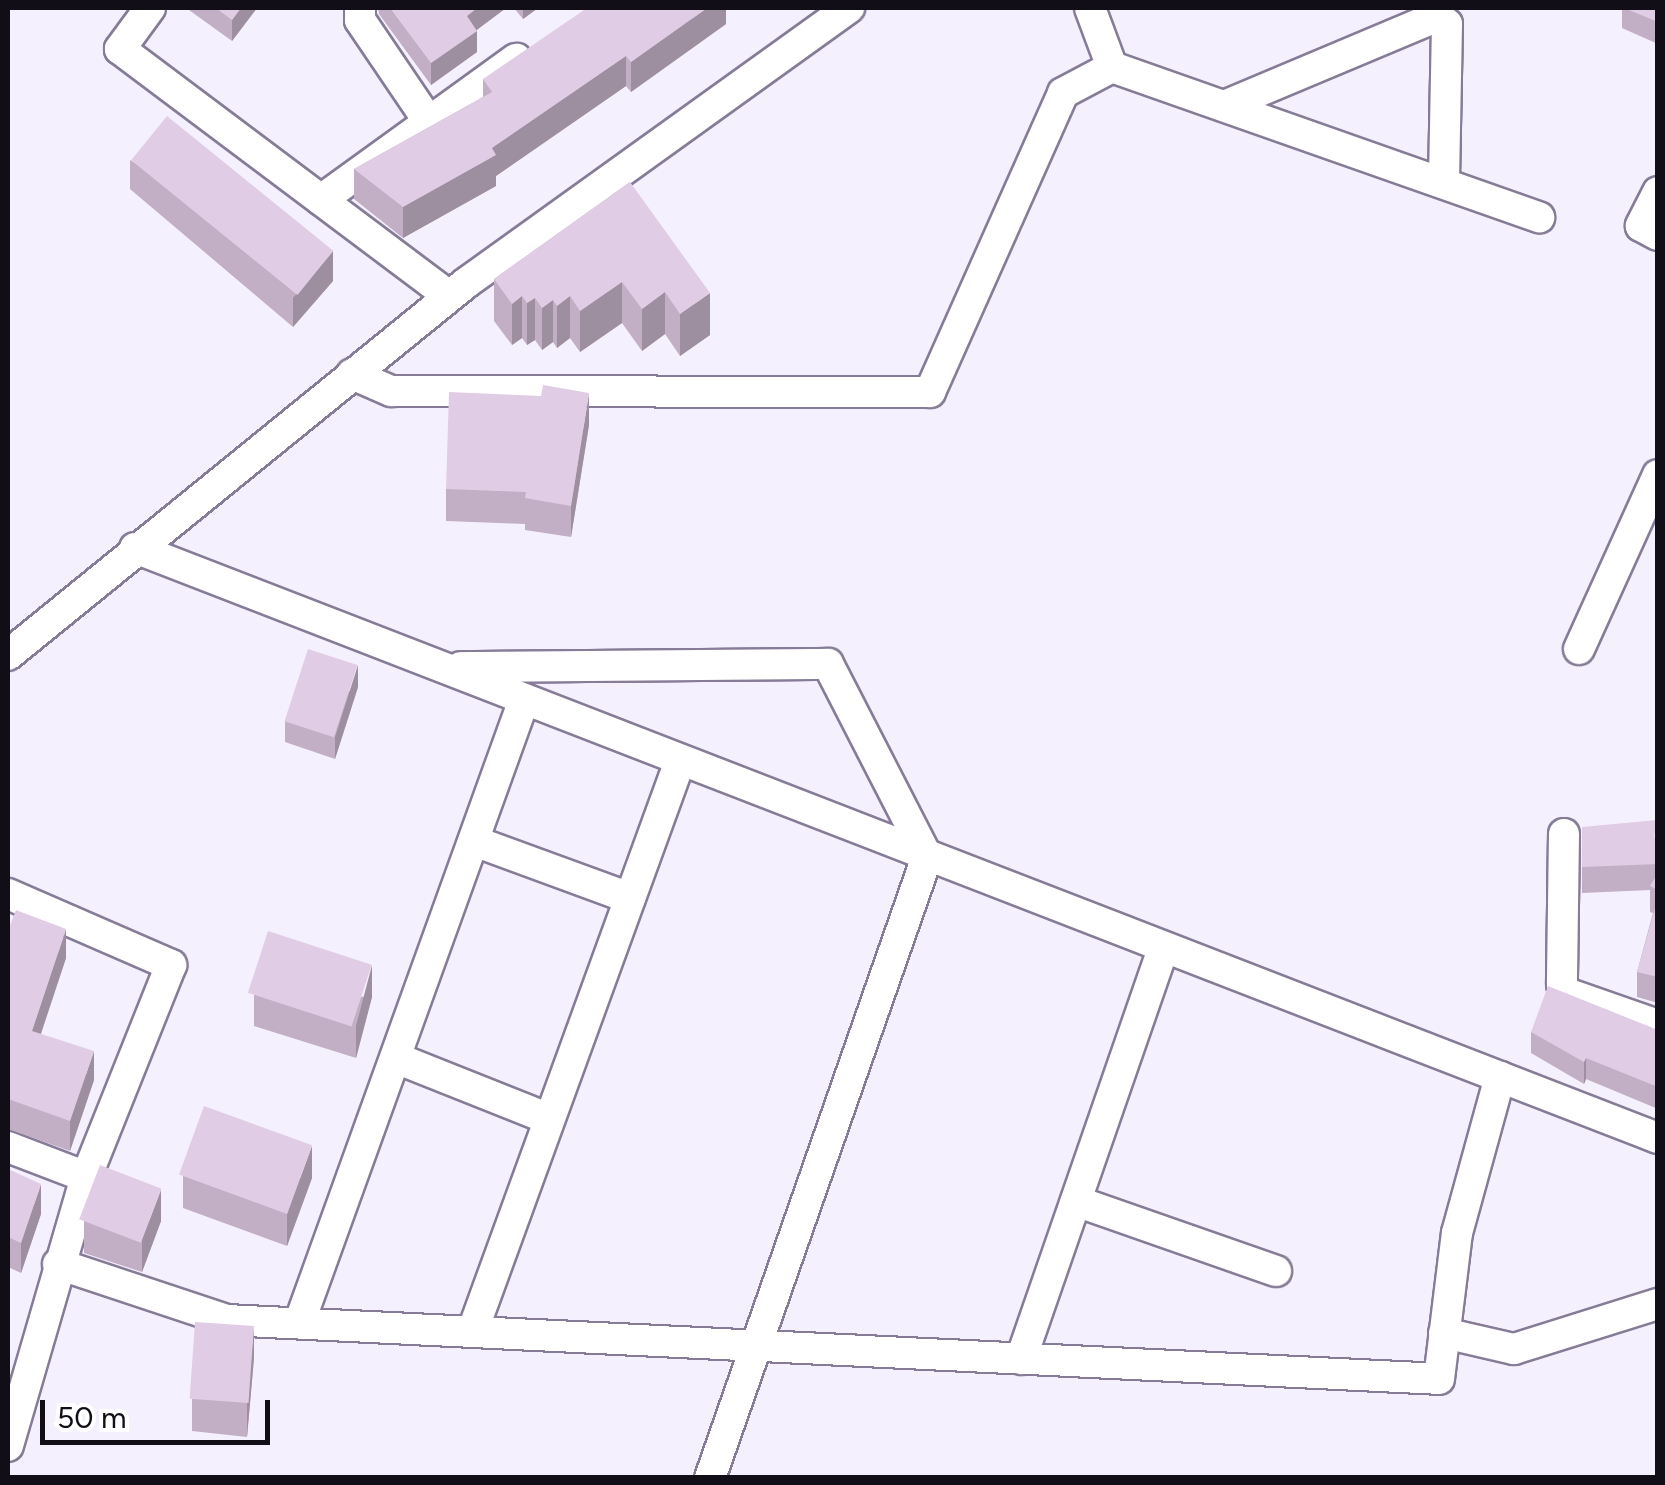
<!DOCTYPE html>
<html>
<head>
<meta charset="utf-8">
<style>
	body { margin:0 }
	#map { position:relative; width:1665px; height:1485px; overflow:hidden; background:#f5f0fd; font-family:Figtree,sans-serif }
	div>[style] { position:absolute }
	.roads { filter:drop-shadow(2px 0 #867c97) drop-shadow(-2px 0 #867c97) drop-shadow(0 2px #867c97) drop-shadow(0 -2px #867c97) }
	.street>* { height:30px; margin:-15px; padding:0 15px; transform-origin:15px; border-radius:15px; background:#fff }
	.wall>* { inset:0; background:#c2afc5 }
	.shaded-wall>* { inset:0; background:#9e8fa0 }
	.building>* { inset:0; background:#e1cce5; transform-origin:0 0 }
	span { translate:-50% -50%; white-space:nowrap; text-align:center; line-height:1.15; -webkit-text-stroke:8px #fff; paint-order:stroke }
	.frame { position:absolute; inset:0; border:10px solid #120e18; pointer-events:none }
	.scale { position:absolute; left:40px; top:1400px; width:230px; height:45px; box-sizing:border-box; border:5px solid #120e18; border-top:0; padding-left:12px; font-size:30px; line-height:35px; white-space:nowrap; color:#120e18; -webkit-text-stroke:8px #fff; paint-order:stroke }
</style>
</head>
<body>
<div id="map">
	<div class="roads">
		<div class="street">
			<div style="left:150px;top:8px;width:51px;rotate:126.2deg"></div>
			<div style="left:120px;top:49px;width:411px;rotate:36.9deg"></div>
			<div style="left:360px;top:8px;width:12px;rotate:90deg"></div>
			<div style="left:360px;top:20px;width:123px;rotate:55.9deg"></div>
			<div style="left:1090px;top:8px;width:63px;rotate:69.6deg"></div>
			<div style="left:1112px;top:67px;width:453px;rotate:19.4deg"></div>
			<div style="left:1224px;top:106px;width:232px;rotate:-22.8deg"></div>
			<div style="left:1438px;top:16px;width:12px;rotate:42deg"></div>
			<div style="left:1447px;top:24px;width:159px;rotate:91.1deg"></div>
			<div style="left:1658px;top:192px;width:38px;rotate:117deg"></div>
			<div style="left:1641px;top:226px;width:19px;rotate:28deg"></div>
			<div style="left:321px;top:200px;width:241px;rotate:-35.9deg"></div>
			<div style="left:352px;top:374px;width:43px;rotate:23.6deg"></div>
			<div style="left:391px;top:391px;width:539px;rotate:0.11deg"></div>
			<div style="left:930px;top:392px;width:327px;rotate:-66deg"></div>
			<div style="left:1063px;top:93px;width:55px;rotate:-28deg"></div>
			<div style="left:135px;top:548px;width:1633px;rotate:21.18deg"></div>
			<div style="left:1579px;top:649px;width:191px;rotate:-65.6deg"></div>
			<div style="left:8px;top:655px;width:590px;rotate:-39.08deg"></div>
			<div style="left:466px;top:283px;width:472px;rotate:-35.7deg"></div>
			<div style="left:461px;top:667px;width:367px;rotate:-0.5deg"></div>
			<div style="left:828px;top:664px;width:217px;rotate:62.8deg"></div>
			<div style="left:927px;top:857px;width:658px;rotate:109.26deg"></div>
			<div style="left:1564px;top:834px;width:150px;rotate:90.8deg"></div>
			<div style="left:1562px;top:984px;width:10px;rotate:66deg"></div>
			<div style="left:1566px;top:993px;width:97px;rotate:19.2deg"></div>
			<div style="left:474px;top:841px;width:166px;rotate:20.1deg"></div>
			<div style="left:8px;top:894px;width:178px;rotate:23.5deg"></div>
			<div style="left:171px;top:965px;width:228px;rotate:111.8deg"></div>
			<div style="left:86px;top:1177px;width:280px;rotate:106.2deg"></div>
			<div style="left:396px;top:1058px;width:165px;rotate:21.7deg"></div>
			<div style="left:8px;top:1147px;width:84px;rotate:21deg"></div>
			<div style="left:1076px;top:1201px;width:212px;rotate:19.3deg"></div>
			<div style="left:58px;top:1264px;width:177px;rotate:18.4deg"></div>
			<div style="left:226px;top:1320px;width:1214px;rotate:2.78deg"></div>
			<div style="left:1439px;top:1379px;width:147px;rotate:-83deg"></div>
			<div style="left:1457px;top:1233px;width:162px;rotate:-74.6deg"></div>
			<div style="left:300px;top:1321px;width:660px;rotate:-70.17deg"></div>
			<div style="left:473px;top:1330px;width:605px;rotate:-70.01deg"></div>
			<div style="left:1444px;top:1333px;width:72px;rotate:12.9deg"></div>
			<div style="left:1514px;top:1349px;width:151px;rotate:-17.4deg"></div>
			<div style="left:1021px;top:1359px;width:434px;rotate:-70.9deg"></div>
		</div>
	</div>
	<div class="wall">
		<div style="clip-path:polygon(189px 8px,257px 8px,232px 41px,189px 10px)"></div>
		<div style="clip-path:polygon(378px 8px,506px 8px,477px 30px,477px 52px,431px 85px,379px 14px)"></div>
		<div style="clip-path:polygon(514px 8px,538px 8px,523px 19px)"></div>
		<div style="clip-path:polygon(726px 8px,726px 24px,631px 92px,626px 86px,496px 176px,496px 186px,403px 238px,354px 199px,354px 169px,483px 97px,483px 79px)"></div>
		<div style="clip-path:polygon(1622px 8px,1658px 8px,1658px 44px,1622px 28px)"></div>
		<div style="clip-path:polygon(130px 160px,333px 281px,293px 327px,130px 189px)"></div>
		<div style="clip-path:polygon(630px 182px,710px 335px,680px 356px,665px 334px,642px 351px,622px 323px,580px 352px,570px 338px,557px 348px,553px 342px,542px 350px,535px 340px,527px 345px,522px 338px,512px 345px,494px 321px,494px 279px)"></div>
		<div style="clip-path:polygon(589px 425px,571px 537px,525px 530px,525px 524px,446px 521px,446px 489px)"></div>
		<div style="clip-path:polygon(358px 687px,335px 759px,285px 742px,285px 721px)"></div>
		<div style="clip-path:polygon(1582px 827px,1658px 838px,1658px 1003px,1637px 997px,1637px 972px,1653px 913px,1650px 912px,1650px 890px,1582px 893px)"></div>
		<div style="clip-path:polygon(8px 931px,66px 958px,41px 1034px,94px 1080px,70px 1151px,8px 1129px)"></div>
		<div style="clip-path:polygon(254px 994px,372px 997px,356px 1058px,254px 1026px)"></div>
		<div style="clip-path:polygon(1658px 1030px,1658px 1109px,1586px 1079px,1584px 1084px,1531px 1053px,1531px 1032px)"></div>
		<div style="clip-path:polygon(8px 1169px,41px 1214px,21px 1273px,8px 1267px)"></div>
		<div style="clip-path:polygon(183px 1176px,312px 1178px,287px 1246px,183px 1208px)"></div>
		<div style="clip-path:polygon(84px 1221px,161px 1221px,142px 1272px,84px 1253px)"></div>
		<div style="clip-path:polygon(254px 1358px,247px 1437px,192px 1431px,192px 1399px)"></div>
	</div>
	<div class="shaded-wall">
		<div style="clip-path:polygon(241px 8px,257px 8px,232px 41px,232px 20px)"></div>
		<div style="clip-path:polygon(477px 8px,506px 8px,467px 37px,467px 16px)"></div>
		<div style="clip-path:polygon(523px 8px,538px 8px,523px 19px)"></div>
		<div style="clip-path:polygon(707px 8px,726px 8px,726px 24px,631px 92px,631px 62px)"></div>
		<div style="clip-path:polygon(477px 31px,477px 52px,431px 85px,431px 63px)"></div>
		<div style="clip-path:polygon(626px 56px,626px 86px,496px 176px,496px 186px,403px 238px,403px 207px)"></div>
		<div style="clip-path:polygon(333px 251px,333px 281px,293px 327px,293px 298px)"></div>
		<div style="clip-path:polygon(622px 282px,622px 323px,580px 352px,580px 311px)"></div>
		<div style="clip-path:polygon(665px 292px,665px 334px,642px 351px,642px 309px)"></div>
		<div style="clip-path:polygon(710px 293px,710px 335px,680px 356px,680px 314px)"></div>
		<div style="clip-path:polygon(522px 296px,522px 338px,512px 345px,512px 304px)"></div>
		<div style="clip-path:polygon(570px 296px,570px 338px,557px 348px,557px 306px)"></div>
		<div style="clip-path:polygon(535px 298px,535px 340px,527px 345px,527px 303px)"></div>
		<div style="clip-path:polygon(553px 300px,553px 342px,542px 350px,542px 308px)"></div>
		<div style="clip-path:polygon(589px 393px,589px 425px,571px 537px,571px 506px)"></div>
		<div style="clip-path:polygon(358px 665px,358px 687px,335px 759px,335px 737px)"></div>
		<div style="clip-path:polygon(66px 929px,66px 958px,32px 1060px,32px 1031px)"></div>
		<div style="clip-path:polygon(372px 965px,372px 997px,356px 1058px,356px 1026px)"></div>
		<div style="clip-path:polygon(94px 1051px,94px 1080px,70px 1151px,70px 1121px)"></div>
		<div style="clip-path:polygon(1586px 1058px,1586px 1079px,1584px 1084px,1584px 1062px)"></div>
		<div style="clip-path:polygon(312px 1146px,312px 1178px,287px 1246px,287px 1214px)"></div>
		<div style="clip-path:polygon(41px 1184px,41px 1214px,21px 1273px,21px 1243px)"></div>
		<div style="clip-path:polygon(161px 1189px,161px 1221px,142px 1272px,142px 1240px)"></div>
		<div style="clip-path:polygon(254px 1326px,254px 1358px,247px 1437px,247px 1405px)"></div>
	</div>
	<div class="building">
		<div style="clip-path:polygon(216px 8px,241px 8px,232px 20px)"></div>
		<div style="clip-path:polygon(390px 8px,477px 8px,467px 16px,477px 31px,431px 63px)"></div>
		<div style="clip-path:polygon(587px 8px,707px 8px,631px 62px,626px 56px,492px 148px,496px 155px,403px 207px,354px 169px,492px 92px,483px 79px)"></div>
		<div style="clip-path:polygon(1624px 8px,1658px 8px,1658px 22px)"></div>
		<div style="left:167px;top:116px;width:214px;height:57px;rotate:39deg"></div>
		<div style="clip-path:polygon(630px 182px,710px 293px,680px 314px,665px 292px,642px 309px,622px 282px,580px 311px,570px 296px,557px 306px,553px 300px,542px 308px,535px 298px,527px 303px,522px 296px,512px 304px,494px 279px)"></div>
		<div style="clip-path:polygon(543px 385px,589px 393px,571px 506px,525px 498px,526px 492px,446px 489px,449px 392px,541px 396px)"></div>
		<div style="left:308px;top:649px;width:52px;height:76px;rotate:18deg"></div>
		<div style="clip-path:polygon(1657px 820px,1654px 837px,1658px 838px,1658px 864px,1582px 867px,1582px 827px)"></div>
		<div style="clip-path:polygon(1658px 873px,1658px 890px,1650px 886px)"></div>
		<div style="clip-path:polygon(1658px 898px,1658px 977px,1637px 972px)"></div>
		<div style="clip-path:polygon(16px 910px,66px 929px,32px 1031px,94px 1051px,70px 1121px,8px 1099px,8px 931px)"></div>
		<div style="left:268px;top:931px;width:109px;height:65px;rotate:18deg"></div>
		<div style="clip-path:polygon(1548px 986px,1658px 1030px,1658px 1087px,1586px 1058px,1584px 1062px,1531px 1032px)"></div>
		<div style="left:204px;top:1106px;width:115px;height:73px;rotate:20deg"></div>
		<div style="left:100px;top:1165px;width:66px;height:58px;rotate:21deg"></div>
		<div style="clip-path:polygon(8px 1169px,41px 1184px,21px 1243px,8px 1237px)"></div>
		<div style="left:195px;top:1322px;width:59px;height:77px;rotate:4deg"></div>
	</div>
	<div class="frame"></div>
	<div class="scale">50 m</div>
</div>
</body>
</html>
